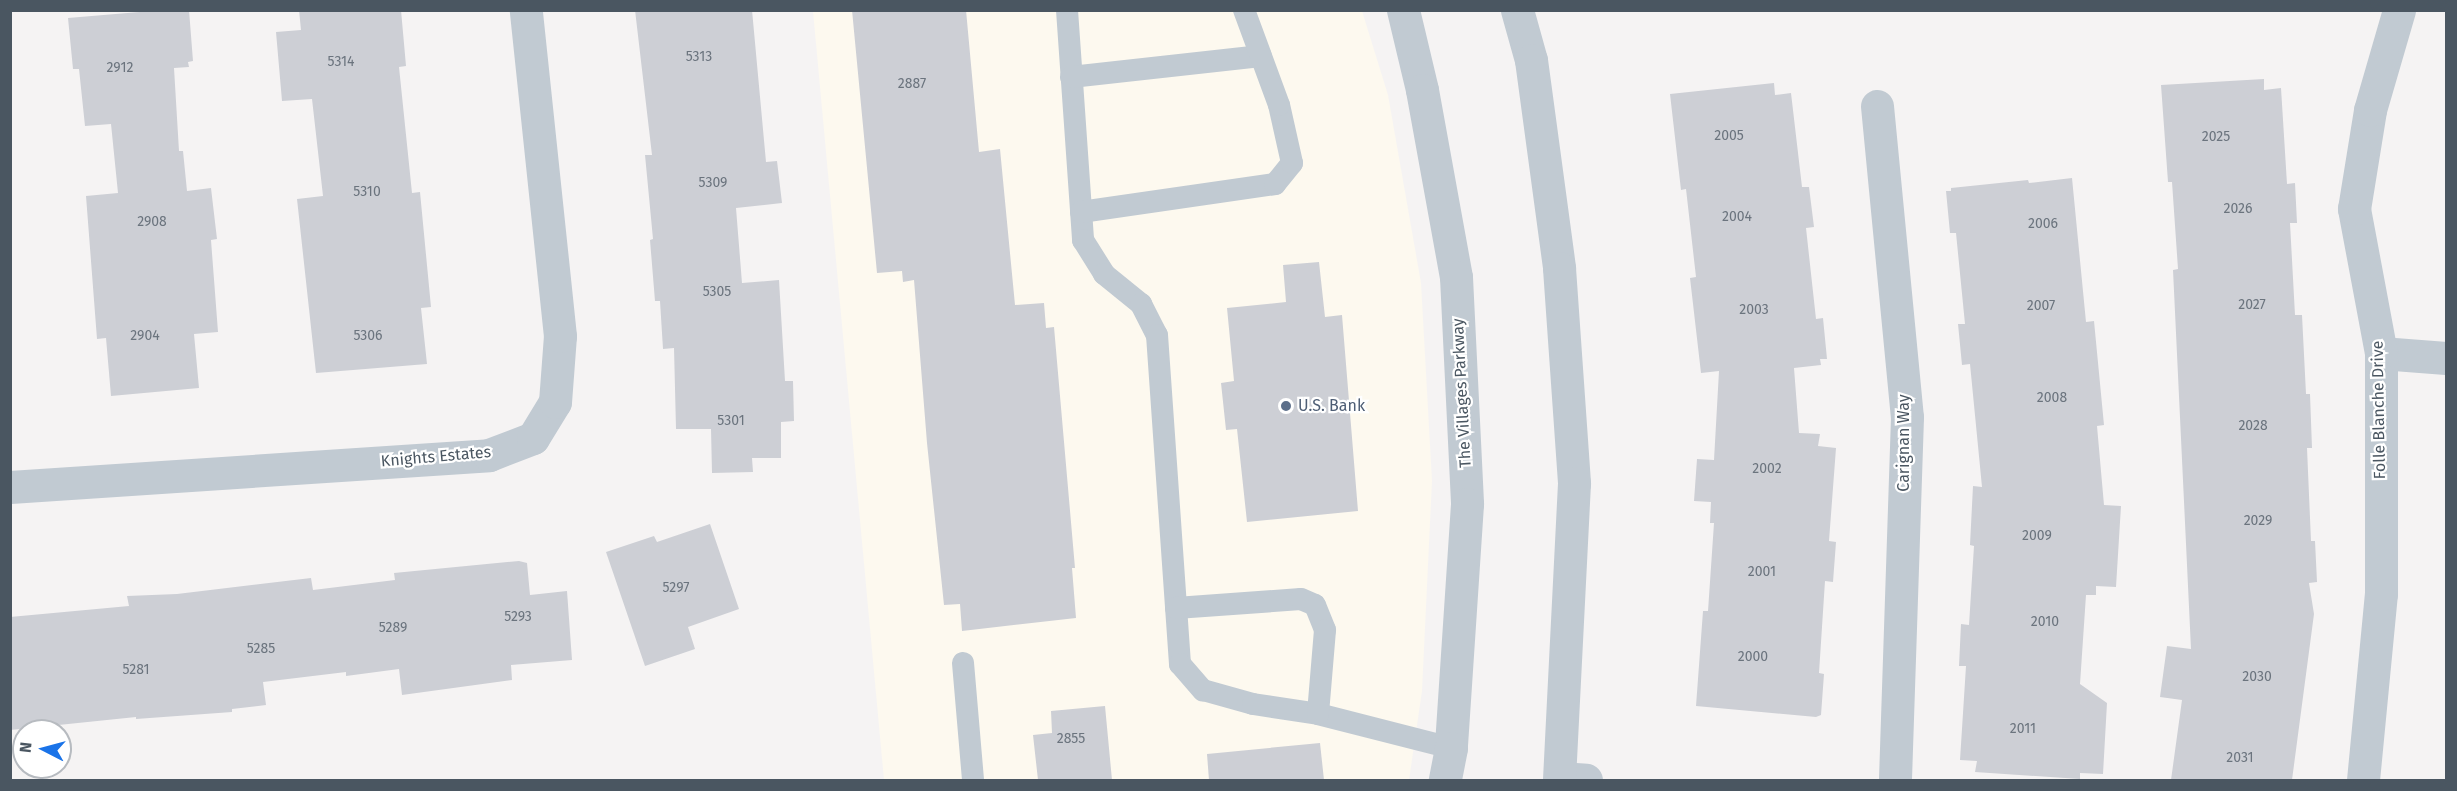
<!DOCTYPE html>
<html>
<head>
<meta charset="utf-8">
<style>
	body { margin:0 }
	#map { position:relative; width:2457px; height:791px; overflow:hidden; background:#f5f3f3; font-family:"Fira Sans",sans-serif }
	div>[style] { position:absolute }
	.commercial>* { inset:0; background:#fdf9ef }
	.building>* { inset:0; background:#cdcfd5 }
	.service>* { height:22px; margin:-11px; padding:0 11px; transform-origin:11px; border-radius:11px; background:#c1cad2 }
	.minor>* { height:33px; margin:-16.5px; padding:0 16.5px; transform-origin:16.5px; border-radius:16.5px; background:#c1cad2 }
	.tertiary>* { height:33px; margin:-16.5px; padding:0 16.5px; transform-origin:16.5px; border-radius:16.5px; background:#c1cad2 }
	.dots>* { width:16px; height:16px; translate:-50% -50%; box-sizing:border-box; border:3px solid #fff; border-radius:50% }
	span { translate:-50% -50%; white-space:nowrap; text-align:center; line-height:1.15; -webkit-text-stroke:4.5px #fff; paint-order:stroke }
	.number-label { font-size:14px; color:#6b747e }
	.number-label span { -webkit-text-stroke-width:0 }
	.street-label { font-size:16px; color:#4a5661 }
	.service-label { font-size:16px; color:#4e5e75 }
	.left { translate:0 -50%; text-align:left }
	.frame { position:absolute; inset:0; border:12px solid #4a5661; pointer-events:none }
	.north { position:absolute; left:12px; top:719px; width:60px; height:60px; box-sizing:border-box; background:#fff; border:2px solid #b7bbc0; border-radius:50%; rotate:276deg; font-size:16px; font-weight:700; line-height:24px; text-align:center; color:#4a5661 }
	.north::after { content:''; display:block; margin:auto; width:21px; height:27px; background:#1a73e8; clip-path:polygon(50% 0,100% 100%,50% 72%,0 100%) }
</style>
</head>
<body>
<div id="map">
	<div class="commercial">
		<div style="clip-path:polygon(813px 11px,1362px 11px,1388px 95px,1421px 283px,1432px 481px,1422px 691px,1409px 780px,884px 780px)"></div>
	</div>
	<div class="building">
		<div style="clip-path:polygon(163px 10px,189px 10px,193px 61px,188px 62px,189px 67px,174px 68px,179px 151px,183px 151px,187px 191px,211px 188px,217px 239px,211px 240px,218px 332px,194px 334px,199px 388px,111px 396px,106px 338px,97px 339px,86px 196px,118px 193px,111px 124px,85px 126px,79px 69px,73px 69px,68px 18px)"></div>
		<div style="clip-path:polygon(299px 10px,401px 10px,406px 66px,399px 67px,412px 193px,420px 192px,431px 307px,421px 308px,427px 364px,316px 373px,297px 199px,323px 196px,312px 99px,282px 101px,276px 32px,301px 30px)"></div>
		<div style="clip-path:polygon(635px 10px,752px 10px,766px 162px,777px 161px,782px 203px,736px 208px,742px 283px,779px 280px,785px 381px,793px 381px,794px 421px,781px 422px,781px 458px,752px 458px,753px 472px,712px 473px,711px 429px,676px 429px,674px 348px,663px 349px,660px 301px,655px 301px,650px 240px,653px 239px,645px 155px,652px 155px)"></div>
		<div style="clip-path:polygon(852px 10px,966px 10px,979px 152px,1000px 149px,1015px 305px,1044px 303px,1046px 328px,1054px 327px,1075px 568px,1072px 568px,1076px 618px,962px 631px,960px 604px,944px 605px,927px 443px,914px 280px,903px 282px,902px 271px,877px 273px)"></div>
		<div style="clip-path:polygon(2264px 79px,2264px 90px,2281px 88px,2287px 184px,2295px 183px,2297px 223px,2290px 223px,2295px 315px,2302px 315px,2306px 394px,2310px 394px,2312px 448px,2307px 448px,2311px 541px,2315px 541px,2317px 582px,2309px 583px,2314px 614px,2292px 780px,2171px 780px,2182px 700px,2160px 697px,2167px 646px,2191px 649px,2173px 270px,2178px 269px,2172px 182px,2168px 182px,2161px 85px)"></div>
		<div style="clip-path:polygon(1774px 83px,1775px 95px,1791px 93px,1802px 187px,1809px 187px,1814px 227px,1806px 228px,1816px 319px,1823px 318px,1827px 359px,1820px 359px,1821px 365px,1794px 368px,1799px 433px,1820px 434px,1818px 446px,1836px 448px,1829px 541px,1836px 542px,1833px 582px,1825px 581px,1819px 673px,1824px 674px,1821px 715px,1816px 717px,1696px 706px,1703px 611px,1708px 611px,1714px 523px,1710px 523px,1711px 502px,1694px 501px,1697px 459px,1714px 460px,1719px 371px,1701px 373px,1690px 278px,1696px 277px,1686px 189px,1681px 190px,1670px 94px)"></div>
		<div style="clip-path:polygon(2072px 178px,2086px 322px,2094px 321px,2104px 425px,2097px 426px,2104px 505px,2121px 506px,2116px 587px,2096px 586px,2096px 595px,2086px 595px,2080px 684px,2107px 703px,2103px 774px,2080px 773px,2080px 779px,1975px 772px,1977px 761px,1960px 760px,1966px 666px,1959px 666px,1961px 624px,1969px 625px,1974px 546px,1970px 545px,1973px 486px,1982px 487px,1970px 364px,1962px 365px,1958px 324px,1965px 324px,1956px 233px,1950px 233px,1946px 191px,1951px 191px,1951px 188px,2028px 180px,2029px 183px)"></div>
		<div style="clip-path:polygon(1319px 262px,1325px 317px,1342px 315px,1358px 511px,1247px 522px,1237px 429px,1226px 430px,1221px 383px,1234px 381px,1227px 308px,1286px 302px,1283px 265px)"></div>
		<div style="clip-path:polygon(710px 524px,739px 609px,688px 627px,695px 649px,645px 666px,606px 552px,654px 536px,657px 542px)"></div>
		<div style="clip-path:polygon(519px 561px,527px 563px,530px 595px,567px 591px,572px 660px,511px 665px,512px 680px,402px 695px,399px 669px,346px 676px,346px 672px,263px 682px,266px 705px,232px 709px,232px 712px,136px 719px,136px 717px,10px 730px,10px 617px,129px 606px,127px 596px,177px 594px,311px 578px,313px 590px,395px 580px,394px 573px)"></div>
		<div style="clip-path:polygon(1105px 706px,1112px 780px,1038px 780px,1033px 735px,1052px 733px,1051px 711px)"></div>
		<div style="clip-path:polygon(1320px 743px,1324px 780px,1209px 780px,1207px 754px)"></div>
	</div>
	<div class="service">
		<div style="left:1067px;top:10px;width:231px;rotate:86deg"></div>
		<div style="left:1083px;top:240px;width:40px;rotate:58deg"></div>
		<div style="left:1104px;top:274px;width:48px;rotate:39deg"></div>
		<div style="left:1141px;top:304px;width:35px;rotate:63deg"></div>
		<div style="left:1157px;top:335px;width:330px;rotate:86deg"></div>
		<div style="left:1180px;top:664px;width:35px;rotate:49deg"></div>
		<div style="left:1203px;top:690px;width:52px;rotate:15.6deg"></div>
		<div style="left:1253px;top:704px;width:66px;rotate:8.7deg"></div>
		<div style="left:1318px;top:714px;width:137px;rotate:14.3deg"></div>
		<div style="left:1071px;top:77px;width:191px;rotate:-6.3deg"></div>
		<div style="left:1081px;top:212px;width:196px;rotate:-8.2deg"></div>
		<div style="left:1275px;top:184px;width:27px;rotate:-51deg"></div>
		<div style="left:1292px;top:163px;width:59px;rotate:-102.6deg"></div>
		<div style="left:1279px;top:105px;width:101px;rotate:-110.2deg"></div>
		<div style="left:1176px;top:608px;width:125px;rotate:-4.1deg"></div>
		<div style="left:1301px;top:599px;width:15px;rotate:23deg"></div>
		<div style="left:1315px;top:605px;width:27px;rotate:68deg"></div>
		<div style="left:1325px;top:630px;width:84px;rotate:94.8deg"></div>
		<div style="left:963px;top:663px;width:117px;rotate:85.1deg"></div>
	</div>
	<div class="minor">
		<div style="left:1877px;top:106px;width:312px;rotate:84.5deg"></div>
		<div style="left:1907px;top:417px;width:363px;rotate:91.9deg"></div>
		<div style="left:2381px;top:353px;width:65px;rotate:4.4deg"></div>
		<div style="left:10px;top:487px;width:480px;rotate:-3.8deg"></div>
		<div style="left:489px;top:455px;width:47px;rotate:-21.1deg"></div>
		<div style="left:533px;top:438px;width:42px;rotate:-58.6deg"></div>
		<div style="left:555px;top:402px;width:66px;rotate:-85.7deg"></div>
		<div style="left:560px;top:336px;width:328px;rotate:-96deg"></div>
		<div style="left:1560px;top:778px;width:26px;rotate:4deg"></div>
		<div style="left:2363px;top:780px;width:187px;rotate:-84.5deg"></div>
		<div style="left:2381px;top:594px;width:241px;rotate:-90deg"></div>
		<div style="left:2381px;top:353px;width:147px;rotate:-100.6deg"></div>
		<div style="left:2354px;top:209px;width:100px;rotate:-80.8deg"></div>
		<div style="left:2370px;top:110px;width:104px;rotate:-73.8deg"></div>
	</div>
	<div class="tertiary">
		<div style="left:1403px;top:10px;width:82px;rotate:76.6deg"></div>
		<div style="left:1422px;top:90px;width:190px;rotate:79.7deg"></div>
		<div style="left:1456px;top:277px;width:227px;rotate:87.2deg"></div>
		<div style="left:1467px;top:504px;width:245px;rotate:93.8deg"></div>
		<div style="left:1451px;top:748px;width:33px;rotate:101deg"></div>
		<div style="left:1517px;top:10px;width:52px;rotate:74.4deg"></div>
		<div style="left:1531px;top:60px;width:210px;rotate:82.3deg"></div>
		<div style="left:1559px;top:268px;width:216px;rotate:86deg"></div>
		<div style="left:1574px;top:483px;width:297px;rotate:92.9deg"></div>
	</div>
	<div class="dots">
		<div style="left:1286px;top:406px;background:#5c6f8a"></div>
	</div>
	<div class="number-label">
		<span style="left:699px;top:57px">5313</span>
		<span style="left:341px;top:62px">5314</span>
		<span style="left:120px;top:68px">2912</span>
		<span style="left:912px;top:84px">2887</span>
		<span style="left:1729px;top:136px">2005</span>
		<span style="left:2216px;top:137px">2025</span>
		<span style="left:713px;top:183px">5309</span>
		<span style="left:367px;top:192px">5310</span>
		<span style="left:2238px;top:209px">2026</span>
		<span style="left:1737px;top:217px">2004</span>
		<span style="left:152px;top:222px">2908</span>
		<span style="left:2043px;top:224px">2006</span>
		<span style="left:717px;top:292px">5305</span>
		<span style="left:2252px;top:305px">2027</span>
		<span style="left:2041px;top:306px">2007</span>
		<span style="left:1754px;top:310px">2003</span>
		<span style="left:145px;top:336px">2904</span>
		<span style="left:368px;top:336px">5306</span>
		<span style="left:2052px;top:398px">2008</span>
		<span style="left:731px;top:421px">5301</span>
		<span style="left:2253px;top:426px">2028</span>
		<span style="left:1767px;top:469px">2002</span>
		<span style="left:2258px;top:521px">2029</span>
		<span style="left:2037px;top:536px">2009</span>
		<span style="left:1762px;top:572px">2001</span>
		<span style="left:676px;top:588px">5297</span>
		<span style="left:518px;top:617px">5293</span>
		<span style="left:2045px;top:622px">2010</span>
		<span style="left:393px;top:628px">5289</span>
		<span style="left:261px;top:649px">5285</span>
		<span style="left:1753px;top:657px">2000</span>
		<span style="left:136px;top:670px">5281</span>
		<span style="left:2257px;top:677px">2030</span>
		<span style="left:2023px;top:729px">2011</span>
		<span style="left:1071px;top:739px">2855</span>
		<span style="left:2240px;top:758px">2031</span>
	</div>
	<div class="street-label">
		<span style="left:1462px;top:393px;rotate:-93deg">The Villages Parkway</span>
		<span style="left:2379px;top:410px;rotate:-91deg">Folle Blanche Drive</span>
		<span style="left:1904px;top:443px;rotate:-90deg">Carignan Way</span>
		<span style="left:436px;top:457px;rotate:-5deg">Knights Estates</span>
	</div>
	<div class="service-label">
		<span class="left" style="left:1298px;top:406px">U.S. Bank</span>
	</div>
	<div class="frame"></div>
	<div class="north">N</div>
</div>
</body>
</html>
